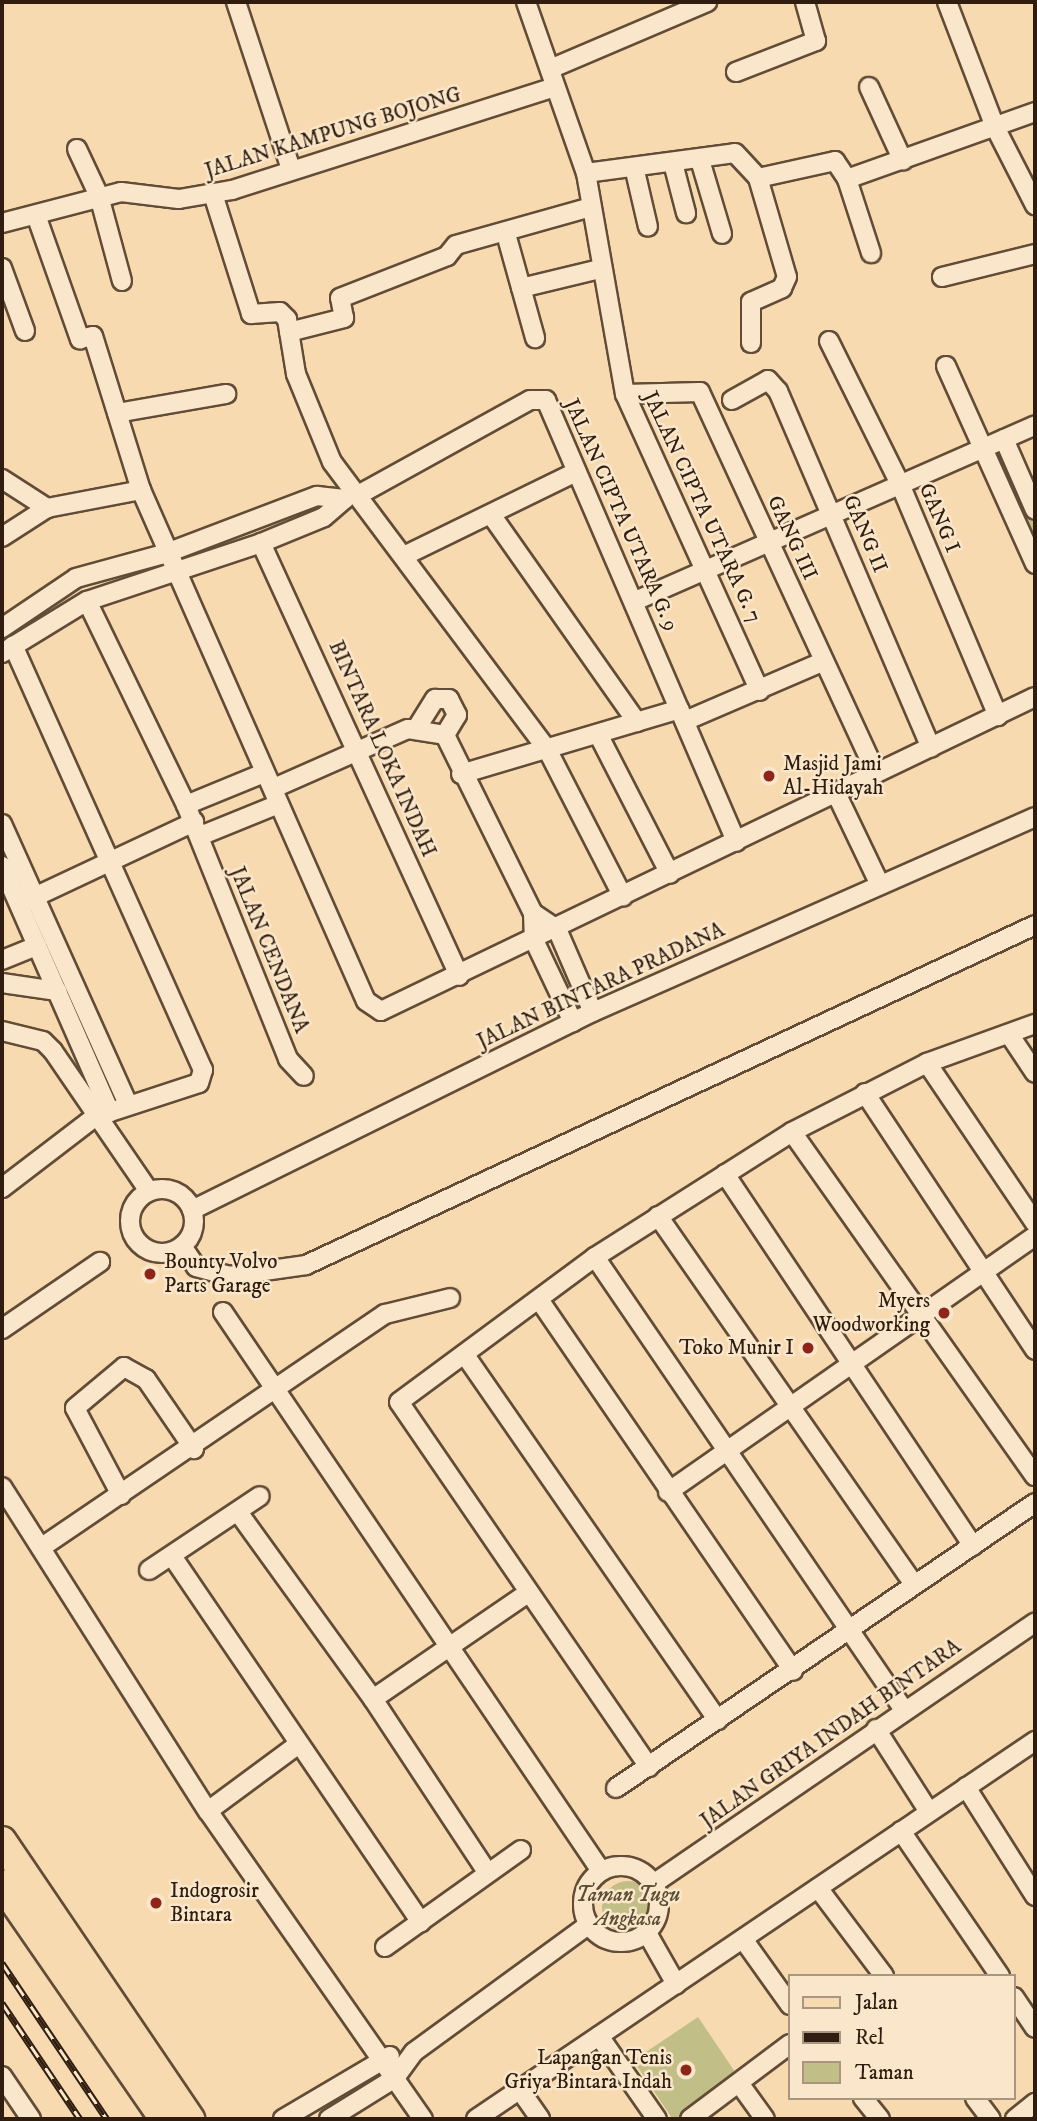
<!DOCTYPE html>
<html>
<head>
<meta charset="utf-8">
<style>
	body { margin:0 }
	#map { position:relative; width:1037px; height:2121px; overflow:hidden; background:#f7daaf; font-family:"IM FELL DW Pica",serif }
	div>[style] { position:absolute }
	.green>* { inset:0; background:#c1be87; transform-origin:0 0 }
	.round { border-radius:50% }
	.roads { filter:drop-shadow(2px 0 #624c37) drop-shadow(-2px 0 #624c37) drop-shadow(0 2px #624c37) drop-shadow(0 -2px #624c37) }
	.street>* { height:18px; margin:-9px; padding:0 9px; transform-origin:9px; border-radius:9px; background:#fae7cb }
	.street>.ring { margin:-9px; padding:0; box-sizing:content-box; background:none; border:18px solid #fae7cb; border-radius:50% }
	.primary>* { height:28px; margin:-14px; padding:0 14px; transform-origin:14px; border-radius:14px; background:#f7daaf }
	.rail>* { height:7px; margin-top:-3.5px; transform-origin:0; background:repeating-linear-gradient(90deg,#fae7cb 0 13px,#301d0f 0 26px); box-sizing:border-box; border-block:2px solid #301d0f }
	.dots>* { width:19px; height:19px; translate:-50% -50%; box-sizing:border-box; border:4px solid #fae7cb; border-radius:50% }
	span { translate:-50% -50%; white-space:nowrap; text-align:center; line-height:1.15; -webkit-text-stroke:5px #fae7cb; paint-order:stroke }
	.street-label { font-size:21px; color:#301d0f }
	.poi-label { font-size:21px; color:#301d0f }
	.left { translate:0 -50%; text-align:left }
	.right { translate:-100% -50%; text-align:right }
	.park-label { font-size:21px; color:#5c4d33; font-style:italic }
	.frame { position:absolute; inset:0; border:4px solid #301d0f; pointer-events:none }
	.legend { position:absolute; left:788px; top:1974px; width:228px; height:126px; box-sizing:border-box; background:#fae7cb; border:2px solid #a99680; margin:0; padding:9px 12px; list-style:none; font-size:21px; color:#301d0f }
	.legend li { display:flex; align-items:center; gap:14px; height:35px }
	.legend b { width:35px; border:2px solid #a99680 }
</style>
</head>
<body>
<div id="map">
	<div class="green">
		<div style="clip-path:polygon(1000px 443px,1035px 520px,1035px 553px,991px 448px)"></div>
		<div class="round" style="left:602px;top:1881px;width:52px;height:52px"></div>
		<div style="left:698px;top:2017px;width:76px;height:78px;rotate:56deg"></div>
	</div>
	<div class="roads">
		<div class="street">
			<div style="left:236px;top:2px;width:176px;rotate:71.8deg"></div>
			<div style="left:526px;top:2px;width:181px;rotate:70.7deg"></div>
			<div style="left:586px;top:173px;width:224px;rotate:80deg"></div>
			<div style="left:625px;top:394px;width:326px;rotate:65.6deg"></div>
			<div style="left:947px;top:2px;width:134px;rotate:69deg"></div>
			<div style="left:995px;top:127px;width:88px;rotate:62.9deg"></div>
			<div style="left:550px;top:69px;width:171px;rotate:-23.1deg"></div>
			<div style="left:736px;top:72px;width:86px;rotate:-21.2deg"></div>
			<div style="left:816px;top:41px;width:41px;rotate:-105.8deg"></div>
			<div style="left:869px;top:87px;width:81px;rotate:65.3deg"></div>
			<div style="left:77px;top:149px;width:52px;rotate:64.9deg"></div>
			<div style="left:99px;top:196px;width:88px;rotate:74.9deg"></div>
			<div style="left:700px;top:160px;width:77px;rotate:73.4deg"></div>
			<div style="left:673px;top:163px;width:52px;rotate:75.4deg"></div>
			<div style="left:635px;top:171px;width:57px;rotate:76.9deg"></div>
			<div style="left:586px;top:173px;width:150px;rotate:-7.6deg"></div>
			<div style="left:735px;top:153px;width:34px;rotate:47deg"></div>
			<div style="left:758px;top:178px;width:79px;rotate:-12.4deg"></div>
			<div style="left:835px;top:161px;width:22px;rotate:56deg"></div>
			<div style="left:847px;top:179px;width:200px;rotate:-19.6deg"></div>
			<div style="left:847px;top:179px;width:78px;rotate:72deg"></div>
			<div style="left:213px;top:194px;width:126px;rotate:72.4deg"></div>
			<div style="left:251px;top:314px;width:29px;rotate:-4deg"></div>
			<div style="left:280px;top:312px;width:10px;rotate:45deg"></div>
			<div style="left:287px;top:319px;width:56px;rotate:80.7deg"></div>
			<div style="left:296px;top:374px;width:95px;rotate:67.8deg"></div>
			<div style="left:332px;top:462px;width:359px;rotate:53.2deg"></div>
			<div style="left:547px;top:749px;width:166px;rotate:62.8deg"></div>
			<div style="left:36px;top:215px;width:132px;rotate:70.5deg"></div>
			<div style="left:80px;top:339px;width:13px;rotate:-13deg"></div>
			<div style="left:93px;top:336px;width:161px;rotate:72.7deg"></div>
			<div style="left:2px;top:223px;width:123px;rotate:-14.6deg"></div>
			<div style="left:121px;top:192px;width:58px;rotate:6.9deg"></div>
			<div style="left:179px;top:199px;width:54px;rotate:-9.6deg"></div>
			<div style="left:232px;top:190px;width:336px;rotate:-17.7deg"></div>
			<div style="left:508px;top:241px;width:101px;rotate:74.4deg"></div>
			<div style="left:2px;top:268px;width:67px;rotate:69.9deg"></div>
			<div style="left:942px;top:277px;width:96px;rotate:-13.9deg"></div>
			<div style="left:521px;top:288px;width:81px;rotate:-13.5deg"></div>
			<div style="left:289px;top:332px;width:57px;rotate:-14.3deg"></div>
			<div style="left:344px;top:318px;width:20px;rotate:-101deg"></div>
			<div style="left:340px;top:298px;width:115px;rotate:-21.4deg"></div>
			<div style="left:447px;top:256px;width:14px;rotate:-51deg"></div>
			<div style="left:456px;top:245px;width:140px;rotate:-15.7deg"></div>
			<div style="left:829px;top:341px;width:160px;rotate:63.6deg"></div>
			<div style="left:900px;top:484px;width:252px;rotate:67.1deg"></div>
			<div style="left:751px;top:343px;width:41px;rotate:-90deg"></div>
			<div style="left:751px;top:302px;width:34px;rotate:-24deg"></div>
			<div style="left:782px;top:288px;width:12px;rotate:-66deg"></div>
			<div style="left:787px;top:277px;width:103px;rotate:-106.3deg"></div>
			<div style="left:946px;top:366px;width:217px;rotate:65.8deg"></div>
			<div style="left:625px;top:394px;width:75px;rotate:-1.5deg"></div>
			<div style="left:700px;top:392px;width:420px;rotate:65.2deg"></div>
			<div style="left:732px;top:400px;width:41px;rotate:-29.1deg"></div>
			<div style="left:768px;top:380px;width:15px;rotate:48deg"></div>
			<div style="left:778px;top:391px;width:388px;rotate:66.8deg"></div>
			<div style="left:117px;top:413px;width:111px;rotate:-9.9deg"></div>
			<div style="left:1004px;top:439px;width:77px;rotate:66.4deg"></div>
			<div style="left:2px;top:479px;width:54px;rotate:32.8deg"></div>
			<div style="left:360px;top:494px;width:194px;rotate:-28.9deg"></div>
			<div style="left:530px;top:400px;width:16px"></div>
			<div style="left:546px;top:400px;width:481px;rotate:66.7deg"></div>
			<div style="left:492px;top:516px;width:252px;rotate:54.9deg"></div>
			<div style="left:2px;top:537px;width:54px;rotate:-32.8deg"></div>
			<div style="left:47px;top:508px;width:96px;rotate:-10.8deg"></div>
			<div style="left:141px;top:490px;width:558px;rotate:66.24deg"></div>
			<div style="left:366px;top:1001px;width:18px;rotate:34deg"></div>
			<div style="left:381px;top:1011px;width:725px;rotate:-25.65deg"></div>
			<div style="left:261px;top:543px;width:476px;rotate:65.4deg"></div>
			<div style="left:406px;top:555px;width:189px;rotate:-26deg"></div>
			<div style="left:87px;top:601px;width:227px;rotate:64.1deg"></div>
			<div style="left:186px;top:805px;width:274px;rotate:68.1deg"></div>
			<div style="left:288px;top:1059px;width:23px;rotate:47deg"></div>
			<div style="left:635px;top:601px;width:437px;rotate:-23.7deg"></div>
			<div style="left:2px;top:628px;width:89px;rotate:-34deg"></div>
			<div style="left:76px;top:578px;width:91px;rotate:-15.3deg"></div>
			<div style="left:164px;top:554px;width:164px;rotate:-20.8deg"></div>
			<div style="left:317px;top:496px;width:28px;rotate:6deg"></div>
			<div style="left:2px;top:653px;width:100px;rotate:-31.5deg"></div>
			<div style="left:87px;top:601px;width:183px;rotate:-18.4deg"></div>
			<div style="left:261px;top:543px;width:68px;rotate:-22.4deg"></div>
			<div style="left:324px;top:517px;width:28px;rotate:-41deg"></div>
			<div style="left:685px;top:721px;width:151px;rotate:-23.3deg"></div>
			<div style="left:418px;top:726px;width:32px;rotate:-58deg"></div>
			<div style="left:435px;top:699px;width:14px"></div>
			<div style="left:449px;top:699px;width:18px;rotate:63deg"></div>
			<div style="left:457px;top:715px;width:23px;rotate:121deg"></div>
			<div style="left:598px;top:734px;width:157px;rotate:62.8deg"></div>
			<div style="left:461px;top:774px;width:228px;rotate:-16.5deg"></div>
			<div style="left:274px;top:788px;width:146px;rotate:-23.8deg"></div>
			<div style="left:408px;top:729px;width:37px;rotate:9deg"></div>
			<div style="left:445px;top:735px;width:199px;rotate:63.7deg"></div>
			<div style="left:533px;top:913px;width:27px;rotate:88deg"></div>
			<div style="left:534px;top:940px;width:91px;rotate:64.6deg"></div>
			<div style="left:836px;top:793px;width:102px;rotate:64.4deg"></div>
			<div style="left:186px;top:805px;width:84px;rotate:-22.3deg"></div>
			<div style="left:2px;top:824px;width:308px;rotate:65.8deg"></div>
			<div style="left:200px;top:836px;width:85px;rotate:-22.1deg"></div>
			<div style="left:2px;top:866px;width:269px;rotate:66.3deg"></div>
			<div style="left:26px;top:901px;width:186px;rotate:-25.2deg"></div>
			<div style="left:533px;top:913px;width:29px;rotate:34deg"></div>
			<div style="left:557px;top:929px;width:90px;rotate:66.6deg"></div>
			<div style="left:2px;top:960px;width:38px;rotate:-22deg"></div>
			<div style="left:2px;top:983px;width:56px;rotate:8.3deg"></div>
			<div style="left:2px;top:1031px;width:42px;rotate:13.7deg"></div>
			<div style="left:43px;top:1041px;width:14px;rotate:45deg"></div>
			<div style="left:53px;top:1051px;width:170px;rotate:55.6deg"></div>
			<div style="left:1011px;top:1037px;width:43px;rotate:56.3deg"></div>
			<div style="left:927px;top:1063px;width:193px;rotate:56deg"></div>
			<div style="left:865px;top:1093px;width:308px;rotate:56.5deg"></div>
			<div style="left:792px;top:1132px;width:421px;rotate:54.8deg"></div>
			<div style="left:725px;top:1174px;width:447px;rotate:56.3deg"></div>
			<div style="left:2px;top:1188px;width:117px;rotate:-37.4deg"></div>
			<div style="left:95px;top:1117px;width:109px;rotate:-18.1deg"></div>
			<div style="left:199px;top:1083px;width:14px;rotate:-73deg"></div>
			<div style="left:203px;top:1070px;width:465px;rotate:-114.1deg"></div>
			<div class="ring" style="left:130px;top:1189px;width:46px;height:46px"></div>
			<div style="left:192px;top:1210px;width:447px;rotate:-26.3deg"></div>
			<div style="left:593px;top:1012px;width:483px;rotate:-23.8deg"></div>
			<div style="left:658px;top:1216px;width:449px;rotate:55.2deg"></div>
			<div style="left:182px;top:1246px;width:25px;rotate:56deg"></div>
			<div style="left:196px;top:1267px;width:34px;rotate:15deg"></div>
			<div style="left:229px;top:1276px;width:78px;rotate:-8.1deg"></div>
			<div style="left:306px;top:1265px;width:804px;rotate:-25deg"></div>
			<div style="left:595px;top:1257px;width:548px;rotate:55.7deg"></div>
			<div style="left:540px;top:1301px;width:448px;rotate:55.6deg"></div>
			<div style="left:223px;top:1312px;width:675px;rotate:55.93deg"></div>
			<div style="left:2px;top:1329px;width:119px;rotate:-34.4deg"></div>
			<div style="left:465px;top:1355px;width:444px;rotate:55.3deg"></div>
			<div style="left:2px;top:1487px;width:384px;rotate:57.6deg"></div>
			<div style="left:208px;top:1811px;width:376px;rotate:55.1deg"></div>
			<div style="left:668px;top:1492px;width:447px;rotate:-34.9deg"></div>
			<div style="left:121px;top:1495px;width:98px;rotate:-117.9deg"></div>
			<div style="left:75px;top:1408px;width:64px;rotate:-39.9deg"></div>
			<div style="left:124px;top:1367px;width:25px;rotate:29deg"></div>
			<div style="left:146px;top:1379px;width:85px;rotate:55.6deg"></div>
			<div style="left:238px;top:1512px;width:231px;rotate:54.2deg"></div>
			<div style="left:373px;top:1699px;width:207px;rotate:56.6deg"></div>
			<div style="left:42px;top:1547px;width:415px;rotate:-34.2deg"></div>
			<div style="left:385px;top:1314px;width:67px;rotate:-13.8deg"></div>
			<div style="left:172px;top:1556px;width:443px;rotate:55.8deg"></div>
			<div style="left:149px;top:1570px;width:133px;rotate:-33.7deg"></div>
			<div style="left:373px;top:1699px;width:189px;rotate:-34.4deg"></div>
			<div style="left:876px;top:1729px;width:98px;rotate:57.4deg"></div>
			<div style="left:649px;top:1767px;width:442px;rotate:-124.4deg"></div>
			<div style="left:399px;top:1402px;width:244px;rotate:-36.5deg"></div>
			<div style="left:595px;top:1257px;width:233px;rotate:-32.4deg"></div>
			<div style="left:792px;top:1132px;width:152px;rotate:-27.1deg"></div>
			<div style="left:927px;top:1063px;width:115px;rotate:-19.9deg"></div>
			<div style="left:966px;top:1787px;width:129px;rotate:57.7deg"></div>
			<div style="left:616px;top:1788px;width:507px;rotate:-34.22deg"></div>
			<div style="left:208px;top:1811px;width:109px;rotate:-36.5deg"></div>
			<div style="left:901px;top:1831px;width:176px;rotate:55.7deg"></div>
			<div class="ring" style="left:583px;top:1866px;width:58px;height:58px"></div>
			<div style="left:653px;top:1884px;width:463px;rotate:-34.4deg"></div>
			<div style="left:818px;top:1888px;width:110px;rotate:53.1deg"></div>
			<div style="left:647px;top:1933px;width:59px;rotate:60.4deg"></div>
			<div style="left:743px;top:1939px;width:81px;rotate:54.5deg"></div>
			<div style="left:385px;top:1947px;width:167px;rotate:-35.5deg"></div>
			<div style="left:1014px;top:1997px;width:37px;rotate:56deg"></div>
			<div style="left:599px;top:2036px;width:101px;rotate:55.1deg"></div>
			<div style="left:2px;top:2076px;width:52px;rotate:56deg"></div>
			<div style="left:739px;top:2083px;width:44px;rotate:54.2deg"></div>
			<div style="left:520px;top:2090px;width:35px;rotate:55deg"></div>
			<div style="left:863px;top:2098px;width:27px;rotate:51deg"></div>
			<div style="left:975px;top:2098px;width:26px;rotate:53deg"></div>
			<div style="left:283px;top:2119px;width:124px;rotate:-30.5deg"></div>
			<div style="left:329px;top:2119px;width:78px;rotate:-31.8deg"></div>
			<div style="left:395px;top:2078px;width:32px;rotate:-54deg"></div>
			<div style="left:414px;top:2052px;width:215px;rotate:-36.1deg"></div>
			<div style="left:476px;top:2119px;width:675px;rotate:-34.07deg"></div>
			<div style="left:690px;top:2119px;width:125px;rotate:-36.9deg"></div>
			<div style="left:1015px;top:2119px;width:26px;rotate:-39deg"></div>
		</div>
		<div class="primary">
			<div style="left:2px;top:1841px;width:336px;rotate:55.9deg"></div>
			<div style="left:2px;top:1884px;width:285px;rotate:55.4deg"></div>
		</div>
	</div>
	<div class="rail">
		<div style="left:2px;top:1963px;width:188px;rotate:56.1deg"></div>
		<div style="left:2px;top:2003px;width:140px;rotate:56.1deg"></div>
	</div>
	<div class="dots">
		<div style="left:769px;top:776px;background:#8f2418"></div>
		<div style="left:150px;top:1274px;background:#8f2418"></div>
		<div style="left:944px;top:1313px;background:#8f2418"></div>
		<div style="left:808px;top:1348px;background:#8f2418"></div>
		<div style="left:156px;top:1903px;background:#8f2418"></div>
		<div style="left:686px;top:2070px;background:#8f2418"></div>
	</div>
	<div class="street-label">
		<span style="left:333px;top:133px;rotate:-17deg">JALAN KAMPUNG BOJONG</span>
		<span style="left:702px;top:507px;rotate:65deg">JALAN CIPTA UTARA G. 7</span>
		<span style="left:621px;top:515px;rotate:66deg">JALAN CIPTA UTARA G. 9</span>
		<span style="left:939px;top:518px;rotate:67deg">GANG I</span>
		<span style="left:865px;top:534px;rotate:67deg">GANG II</span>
		<span style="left:792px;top:538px;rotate:65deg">GANG III</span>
		<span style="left:382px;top:749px;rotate:66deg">BINTARA LOKA INDAH</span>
		<span style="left:269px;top:950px;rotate:68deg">JALAN CENDANA</span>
		<span style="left:601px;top:986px;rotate:-25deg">JALAN BINTARA PRADANA</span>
		<span style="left:831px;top:1734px;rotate:-35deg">JALAN GRIYA INDAH BINTARA</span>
	</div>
	<div class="poi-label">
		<span class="left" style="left:783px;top:776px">Masjid Jami<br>Al-Hidayah</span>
		<span class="left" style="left:164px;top:1274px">Bounty Volvo<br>Parts Garage</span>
		<span class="right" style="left:930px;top:1313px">Myers<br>Woodworking</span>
		<span class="right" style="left:794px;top:1348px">Toko Munir I</span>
		<span class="left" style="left:170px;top:1903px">Indogrosir<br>Bintara</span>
		<span class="right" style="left:672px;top:2070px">Lapangan Tenis<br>Griya Bintara Indah</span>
	</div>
	<div class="park-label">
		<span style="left:628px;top:1907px">Taman Tugu<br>Angkasa</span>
	</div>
	<div class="frame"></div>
	<ul class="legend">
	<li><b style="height:9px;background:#f7daaf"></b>Jalan</li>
	<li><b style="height:9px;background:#301d0f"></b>Rel</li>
	<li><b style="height:19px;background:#c1be87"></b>Taman</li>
	</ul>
</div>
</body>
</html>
